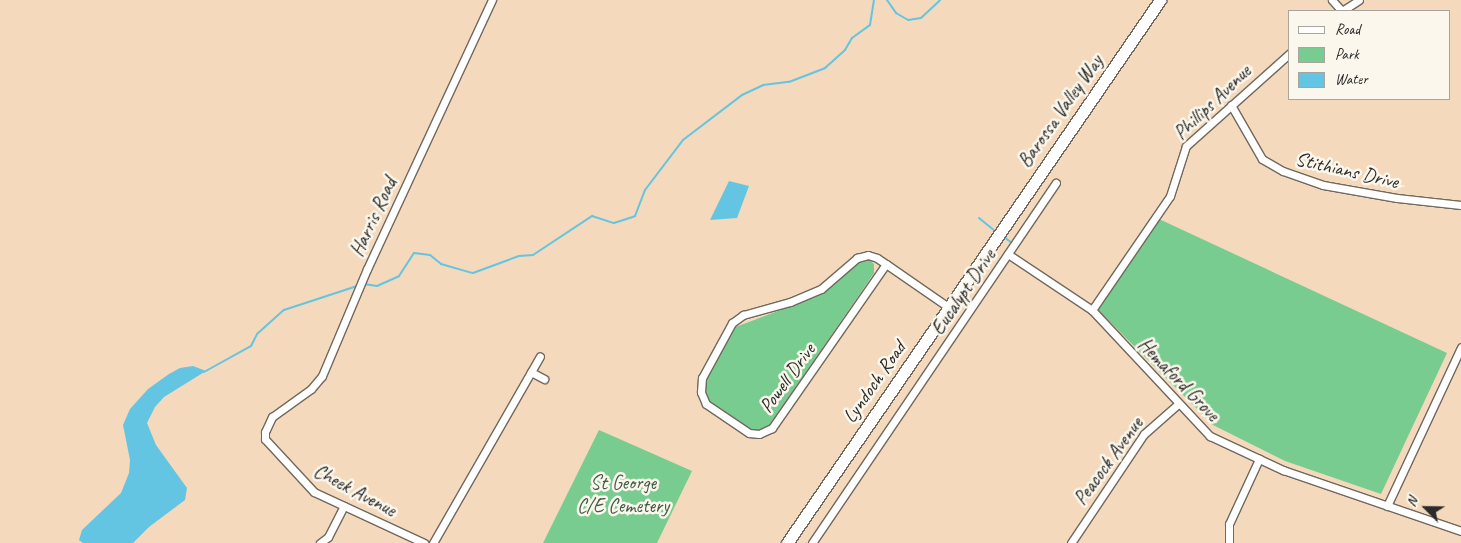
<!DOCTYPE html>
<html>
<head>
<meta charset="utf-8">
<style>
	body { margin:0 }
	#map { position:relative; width:1461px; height:543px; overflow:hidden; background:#f4d9bc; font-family:Caveat,sans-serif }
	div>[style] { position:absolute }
	.green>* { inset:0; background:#78cc8f }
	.water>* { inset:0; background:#64c5e2 }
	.stream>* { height:2px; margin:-1px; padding:0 1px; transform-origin:1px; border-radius:1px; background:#64c5e2 }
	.roads { filter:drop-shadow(1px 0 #71685e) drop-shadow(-1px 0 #71685e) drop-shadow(0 1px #71685e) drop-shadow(0 -1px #71685e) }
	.street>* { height:7px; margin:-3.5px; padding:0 3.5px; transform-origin:3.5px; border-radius:3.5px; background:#fff }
	.primary>* { height:11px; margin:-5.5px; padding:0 5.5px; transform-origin:5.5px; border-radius:5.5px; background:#fff }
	span { translate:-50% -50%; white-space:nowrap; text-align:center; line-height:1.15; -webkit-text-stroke:5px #fbf7ec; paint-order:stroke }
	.street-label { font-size:20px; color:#2b2b2b }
	.park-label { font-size:20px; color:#425b49 }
	.legend { position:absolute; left:1288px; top:10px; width:162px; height:90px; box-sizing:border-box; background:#fbf7ec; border:1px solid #a8a59f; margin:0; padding:6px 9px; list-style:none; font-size:15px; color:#2b2b2b }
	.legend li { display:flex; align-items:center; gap:10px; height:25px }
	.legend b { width:25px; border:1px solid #a8a59f }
	.north { position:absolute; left:1401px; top:483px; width:50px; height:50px; -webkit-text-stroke:4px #fbf7ec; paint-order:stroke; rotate:293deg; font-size:14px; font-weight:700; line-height:20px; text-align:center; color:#2b2b2b }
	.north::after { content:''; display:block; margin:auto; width:18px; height:22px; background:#2b2b2b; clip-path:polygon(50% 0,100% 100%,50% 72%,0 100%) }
</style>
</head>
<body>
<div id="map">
	<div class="green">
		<div style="clip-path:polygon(1159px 219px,1447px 353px,1381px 494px,1285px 461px,1213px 425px,1097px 309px)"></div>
		<div style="clip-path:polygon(870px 260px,874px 264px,874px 273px,770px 425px,762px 430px,749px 430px,711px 404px,704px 389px,705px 380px,733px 328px,812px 298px,859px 261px)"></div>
		<div style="clip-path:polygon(599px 430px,692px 471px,657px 543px,543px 543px)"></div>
	</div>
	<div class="water">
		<div style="clip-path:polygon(729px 181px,749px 186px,737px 218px,710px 220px)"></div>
		<div style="clip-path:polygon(193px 366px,206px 371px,164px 397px,155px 407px,147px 423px,156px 445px,187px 488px,185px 500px,149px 527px,133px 543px,83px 543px,79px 540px,82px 530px,121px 493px,129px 473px,130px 460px,123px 425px,130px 409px,148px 389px,169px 374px,180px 368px)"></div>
	</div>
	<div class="stream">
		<div style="left:887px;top:0;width:16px;rotate:55deg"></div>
		<div style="left:896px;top:13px;width:14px;rotate:30deg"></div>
		<div style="left:908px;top:20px;width:13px;rotate:-9deg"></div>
		<div style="left:921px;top:18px;width:26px;rotate:-43deg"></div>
		<div style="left:979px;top:218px;width:19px;rotate:39deg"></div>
		<div style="left:1004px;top:237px;width:10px;rotate:37deg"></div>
		<div style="left:364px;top:284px;width:13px;rotate:9deg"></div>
		<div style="left:377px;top:286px;width:24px;rotate:-24deg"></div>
		<div style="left:399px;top:276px;width:27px;rotate:-57deg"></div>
		<div style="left:414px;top:253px;width:16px;rotate:7deg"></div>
		<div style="left:430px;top:255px;width:14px;rotate:39deg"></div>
		<div style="left:441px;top:264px;width:33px;rotate:16deg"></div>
		<div style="left:473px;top:273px;width:49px;rotate:-20.3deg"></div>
		<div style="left:519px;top:256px;width:14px;rotate:-4deg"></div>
		<div style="left:533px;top:255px;width:71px;rotate:-33.5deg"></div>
		<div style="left:592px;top:216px;width:23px;rotate:18deg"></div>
		<div style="left:614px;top:223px;width:22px;rotate:-18deg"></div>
		<div style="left:635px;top:216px;width:28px;rotate:-69deg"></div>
		<div style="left:645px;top:190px;width:63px;rotate:-52.8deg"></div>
		<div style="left:683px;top:140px;width:74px;rotate:-37.3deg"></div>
		<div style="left:742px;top:95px;width:23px;rotate:-25deg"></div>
		<div style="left:763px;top:85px;width:26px;rotate:-7deg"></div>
		<div style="left:789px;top:82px;width:39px;rotate:-21deg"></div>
		<div style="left:825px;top:68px;width:27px;rotate:-42deg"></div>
		<div style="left:845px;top:50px;width:14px;rotate:-60deg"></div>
		<div style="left:852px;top:38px;width:22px;rotate:-36deg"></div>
		<div style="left:870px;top:25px;width:25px;rotate:-81deg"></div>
		<div style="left:204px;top:372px;width:54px;rotate:-29deg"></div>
		<div style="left:251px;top:346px;width:13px;rotate:-63deg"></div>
		<div style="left:257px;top:334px;width:36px;rotate:-42deg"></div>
		<div style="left:284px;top:310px;width:77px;rotate:-18.2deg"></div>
	</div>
	<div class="roads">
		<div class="street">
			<div style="left:1332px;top:0;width:15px;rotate:48deg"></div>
			<div style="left:1342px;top:11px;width:20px;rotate:-33deg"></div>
			<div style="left:1231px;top:105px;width:62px;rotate:60.1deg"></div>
			<div style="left:1262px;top:159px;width:24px;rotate:30deg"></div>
			<div style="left:1283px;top:171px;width:42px;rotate:19.3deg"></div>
			<div style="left:1323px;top:185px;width:75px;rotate:10deg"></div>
			<div style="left:1397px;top:198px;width:64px;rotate:6.2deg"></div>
			<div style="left:1008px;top:254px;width:101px;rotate:33.7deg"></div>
			<div style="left:1092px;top:310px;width:173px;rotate:46.9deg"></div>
			<div style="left:1210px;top:436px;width:81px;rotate:25deg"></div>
			<div style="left:1283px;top:470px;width:188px;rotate:18.9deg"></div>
			<div style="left:886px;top:264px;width:200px;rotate:124.8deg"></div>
			<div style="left:772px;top:428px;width:14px;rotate:155deg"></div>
			<div style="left:759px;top:434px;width:10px;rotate:-174deg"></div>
			<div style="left:749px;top:433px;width:52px;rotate:-146deg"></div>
			<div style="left:706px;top:404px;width:13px;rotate:-113deg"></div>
			<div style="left:701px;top:392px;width:14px;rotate:-86deg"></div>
			<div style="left:702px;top:378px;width:63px;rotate:-61.4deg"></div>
			<div style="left:732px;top:323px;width:14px;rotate:-36deg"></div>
			<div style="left:743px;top:315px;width:49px;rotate:-15.5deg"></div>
			<div style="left:790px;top:302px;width:34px;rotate:-23deg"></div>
			<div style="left:821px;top:289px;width:48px;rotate:-40.7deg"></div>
			<div style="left:857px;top:258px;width:11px;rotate:-15deg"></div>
			<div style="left:868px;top:255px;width:9px;rotate:18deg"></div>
			<div style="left:877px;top:258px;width:11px;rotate:34deg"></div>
			<div style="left:886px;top:264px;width:75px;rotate:34.7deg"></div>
			<div style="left:1092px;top:310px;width:138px;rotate:-55.6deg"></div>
			<div style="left:1170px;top:196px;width:52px;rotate:-72.3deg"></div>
			<div style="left:1186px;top:146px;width:140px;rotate:-41.8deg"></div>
			<div style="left:531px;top:372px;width:15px;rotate:28deg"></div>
			<div style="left:1387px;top:506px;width:175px;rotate:-65deg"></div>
			<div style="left:320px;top:543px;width:10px;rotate:-37deg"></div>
			<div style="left:328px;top:537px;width:35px;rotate:-63deg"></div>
			<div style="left:424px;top:543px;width:121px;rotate:-155.1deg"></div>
			<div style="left:314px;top:492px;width:72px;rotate:-132.8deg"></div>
			<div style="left:265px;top:439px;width:7px;rotate:-90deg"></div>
			<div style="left:265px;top:432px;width:17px;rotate:-65deg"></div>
			<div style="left:272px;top:417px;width:48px;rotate:-35.7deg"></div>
			<div style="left:311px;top:389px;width:17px;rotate:-50deg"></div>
			<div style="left:322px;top:376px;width:116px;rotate:-67.2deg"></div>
			<div style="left:367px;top:269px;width:297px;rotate:-65.1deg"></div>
			<div style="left:433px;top:543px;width:215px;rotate:-60.2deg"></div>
			<div style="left:812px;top:543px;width:435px;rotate:-55.9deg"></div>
			<div style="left:1071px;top:543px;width:131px;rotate:-56.2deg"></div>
			<div style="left:1144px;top:434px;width:44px;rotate:-41.3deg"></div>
			<div style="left:1229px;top:543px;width:19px;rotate:-90deg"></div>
			<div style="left:1229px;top:524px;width:72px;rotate:-65.2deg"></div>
		</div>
		<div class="primary">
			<div style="left:787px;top:543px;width:659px;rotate:-55.51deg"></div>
		</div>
	</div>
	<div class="street-label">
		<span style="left:1212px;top:102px;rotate:-44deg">Phillips Avenue</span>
		<span style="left:1060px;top:111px;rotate:-55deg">Barossa Valley Way</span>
		<span style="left:1347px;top:170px;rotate:13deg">Stithians Drive</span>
		<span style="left:373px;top:217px;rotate:-65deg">Harris Road</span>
		<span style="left:963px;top:292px;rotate:-56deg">Eucalypt Drive</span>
		<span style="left:787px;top:378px;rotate:-54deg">Powell Drive</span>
		<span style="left:1179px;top:379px;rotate:46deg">Hemaford Grove</span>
		<span style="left:874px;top:382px;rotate:-55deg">Lyndoch Road</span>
		<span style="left:1108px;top:461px;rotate:-54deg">Peacock Avenue</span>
		<span style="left:355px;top:490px;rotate:28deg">Cheek Avenue</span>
	</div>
	<div class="park-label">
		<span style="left:623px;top:494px">St George<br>C/E Cemetery</span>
	</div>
	<ul class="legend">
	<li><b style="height:6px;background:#fff"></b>Road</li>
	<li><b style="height:14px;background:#78cc8f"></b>Park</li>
	<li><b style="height:14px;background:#64c5e2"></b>Water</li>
	</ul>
	<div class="north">N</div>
</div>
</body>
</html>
